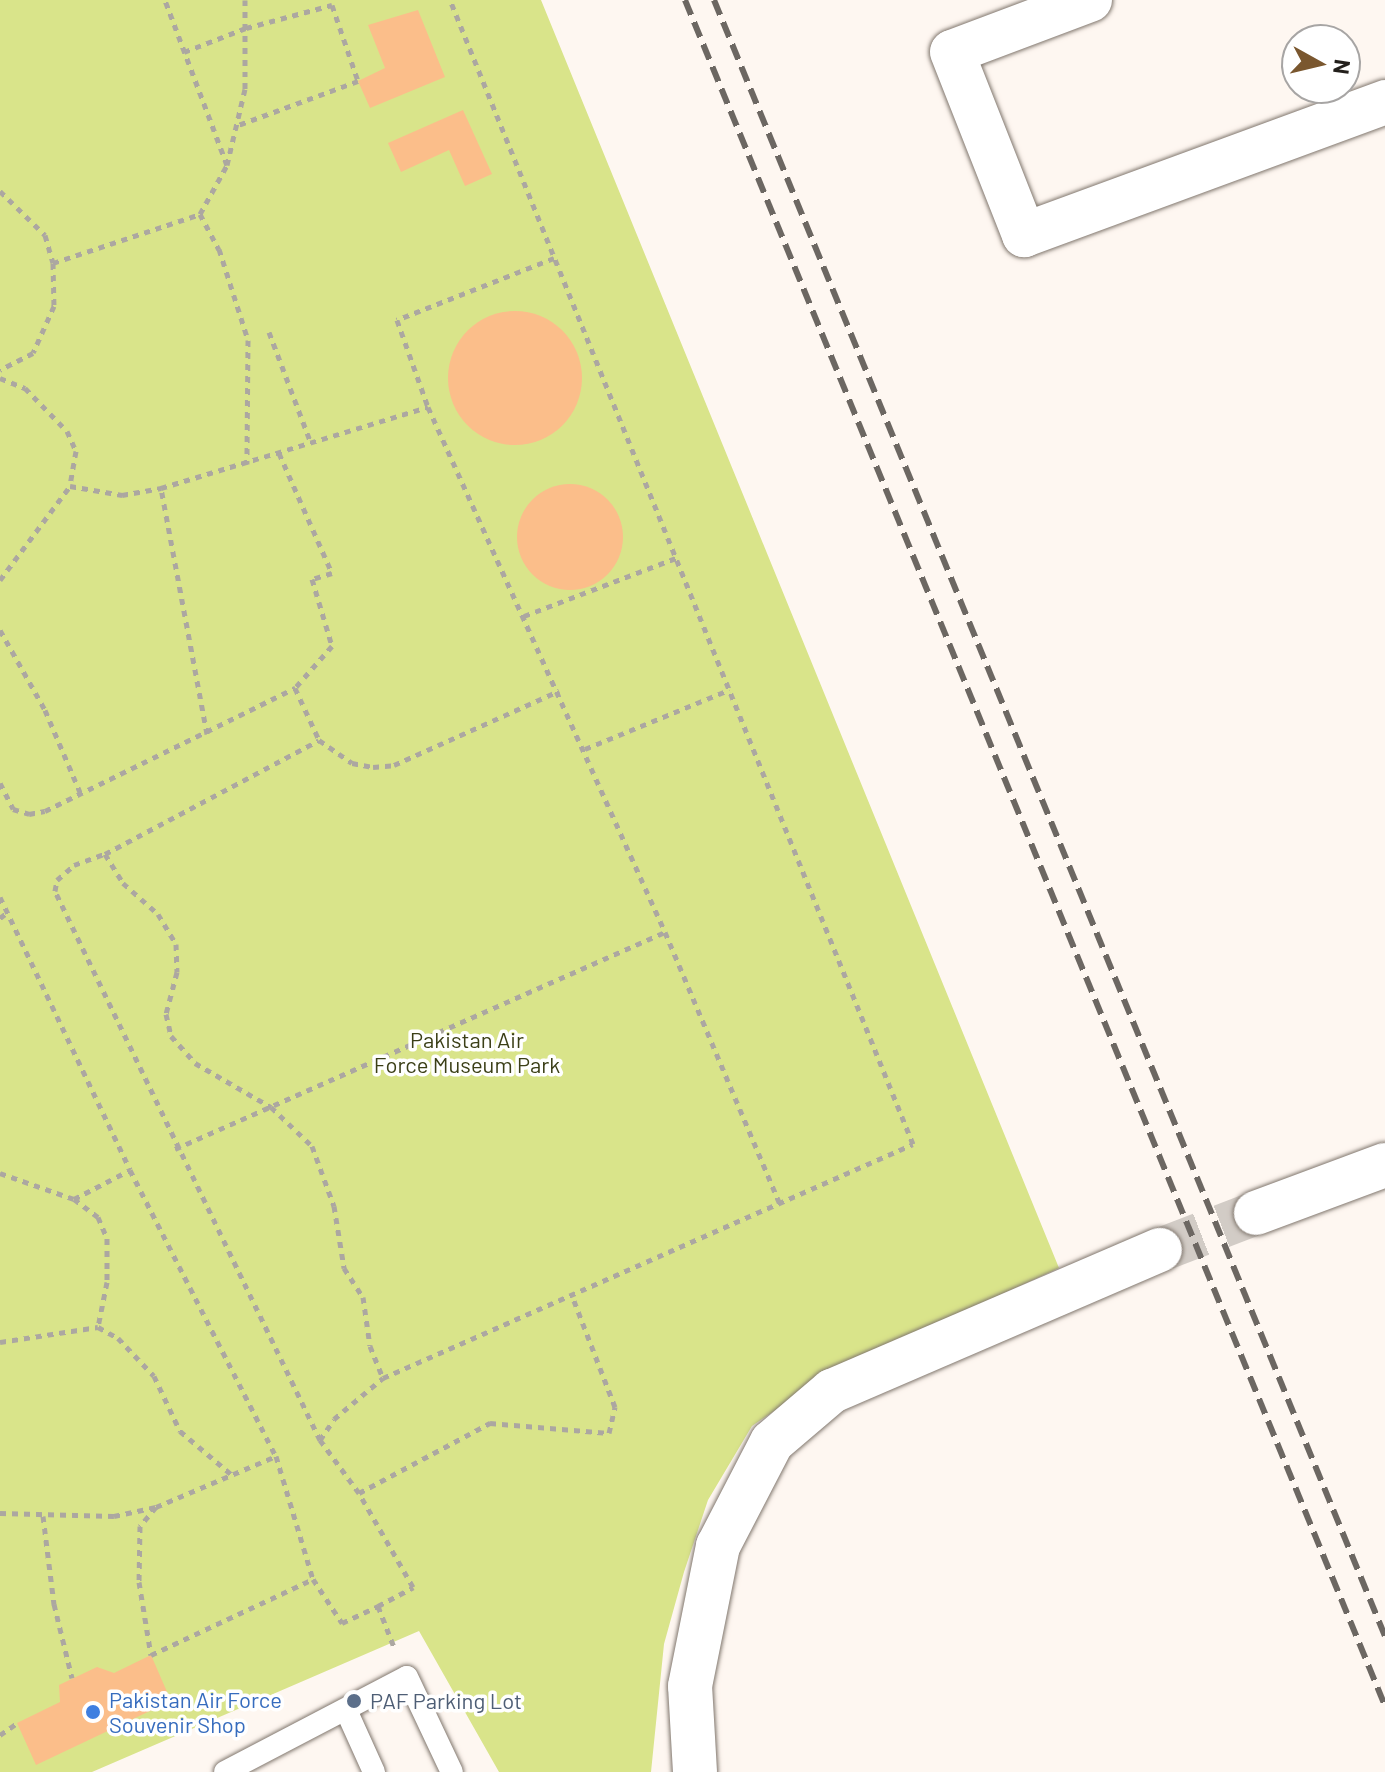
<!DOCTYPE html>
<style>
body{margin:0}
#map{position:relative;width:1385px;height:1772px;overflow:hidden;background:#fef7f1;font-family:Barlow,sans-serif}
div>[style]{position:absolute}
.green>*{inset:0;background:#d9e48a}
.building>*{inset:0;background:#fbbe8a}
.round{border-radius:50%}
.street-tunnel>*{height:44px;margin-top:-22px;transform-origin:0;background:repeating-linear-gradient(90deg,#d2ccc6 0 44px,transparent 0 66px)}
.path>*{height:5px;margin-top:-2.5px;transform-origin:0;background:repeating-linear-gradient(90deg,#aca7a1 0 6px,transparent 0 12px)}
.roads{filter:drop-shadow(0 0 2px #81776e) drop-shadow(0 0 2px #81776e)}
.lane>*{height:22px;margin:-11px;padding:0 11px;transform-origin:11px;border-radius:11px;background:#fff}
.street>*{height:44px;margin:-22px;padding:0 22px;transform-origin:22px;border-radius:22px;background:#fff}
.rail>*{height:6px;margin-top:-3px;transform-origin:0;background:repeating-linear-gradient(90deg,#6c6762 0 16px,transparent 0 24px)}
.dots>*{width:22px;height:22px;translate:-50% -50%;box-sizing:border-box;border:4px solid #fff;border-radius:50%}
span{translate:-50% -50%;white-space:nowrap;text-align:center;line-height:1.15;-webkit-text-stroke:7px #fff;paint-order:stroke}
.park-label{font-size:22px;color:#3b3f17}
.shop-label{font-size:22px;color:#366cbe}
.left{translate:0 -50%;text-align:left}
.service-label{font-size:22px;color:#4e5e75}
.north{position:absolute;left:1281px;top:24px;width:80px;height:80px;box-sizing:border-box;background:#fff;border:2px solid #a7a5a4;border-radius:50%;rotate:98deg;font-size:22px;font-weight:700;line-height:32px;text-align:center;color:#231f1b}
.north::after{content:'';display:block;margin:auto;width:28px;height:36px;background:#7a572f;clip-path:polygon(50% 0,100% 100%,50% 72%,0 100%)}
</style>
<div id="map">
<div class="green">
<i style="clip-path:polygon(0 0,541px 0,1059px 1268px,828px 1374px,752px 1426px,708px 1500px,684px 1572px,664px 1644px,651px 1772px,499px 1772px,419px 1631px,92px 1772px,0 1772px)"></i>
</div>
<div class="building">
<i style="clip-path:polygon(418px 10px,445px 77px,370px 108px,358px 81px,385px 68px,368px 25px)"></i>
<i style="clip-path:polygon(463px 110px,492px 174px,465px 186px,449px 150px,401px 172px,388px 143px)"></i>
<i class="round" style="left:448px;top:311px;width:134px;height:134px"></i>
<i class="round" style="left:517px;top:484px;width:106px;height:106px"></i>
<i style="clip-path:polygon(151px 1655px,171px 1701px,36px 1765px,17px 1723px,60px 1702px,59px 1685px,97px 1667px,114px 1673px)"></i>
</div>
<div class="street-tunnel">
<i style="left:1160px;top:1250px;width:103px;rotate:-21.1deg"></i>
</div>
<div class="path">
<i style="left:184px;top:52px;width:66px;rotate:-21.2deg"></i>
<i style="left:246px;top:28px;width:89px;rotate:-15deg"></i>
<i style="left:332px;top:5px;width:80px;rotate:71.1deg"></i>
<i style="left:358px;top:81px;width:130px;rotate:159.8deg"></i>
<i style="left:227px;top:165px;width:78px;rotate:-76.7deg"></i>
<i style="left:245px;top:89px;width:89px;rotate:-90deg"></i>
<i style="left:0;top:191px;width:63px;rotate:44.4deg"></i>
<i style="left:45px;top:235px;width:29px;rotate:74deg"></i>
<i style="left:53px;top:263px;width:43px;rotate:88.7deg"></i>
<i style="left:54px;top:306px;width:51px;rotate:114.1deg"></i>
<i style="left:33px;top:353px;width:37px;rotate:153deg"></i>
<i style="left:200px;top:214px;width:40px;rotate:62deg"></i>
<i style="left:219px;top:249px;width:96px;rotate:72.3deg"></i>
<i style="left:248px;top:340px;width:124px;rotate:90.5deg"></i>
<i style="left:554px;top:258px;width:169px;rotate:158.5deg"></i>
<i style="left:397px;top:320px;width:92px;rotate:70.4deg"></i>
<i style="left:428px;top:407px;width:576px;rotate:65.7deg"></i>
<i style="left:665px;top:932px;width:298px;rotate:67.1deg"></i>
<i style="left:53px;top:263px;width:155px;rotate:-18.4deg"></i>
<i style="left:200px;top:214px;width:56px;rotate:-61.1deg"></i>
<i style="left:227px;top:165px;width:176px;rotate:-110.6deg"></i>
<i style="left:269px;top:332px;width:119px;rotate:69.3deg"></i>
<i style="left:0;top:378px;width:27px;rotate:22deg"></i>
<i style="left:25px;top:388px;width:60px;rotate:45.7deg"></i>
<i style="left:67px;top:431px;width:22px;rotate:66deg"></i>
<i style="left:76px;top:451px;width:36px;rotate:100deg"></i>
<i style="left:279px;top:453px;width:131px;rotate:66.2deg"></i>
<i style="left:332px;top:573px;width:21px;rotate:163deg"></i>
<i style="left:312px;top:579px;width:70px;rotate:73.4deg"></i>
<i style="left:332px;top:646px;width:56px;rotate:131.4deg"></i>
<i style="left:0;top:580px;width:117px;rotate:-53.3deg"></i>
<i style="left:70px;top:486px;width:53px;rotate:9.8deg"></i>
<i style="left:122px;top:495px;width:40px;rotate:-10deg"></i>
<i style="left:524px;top:616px;width:163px;rotate:-20.9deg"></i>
<i style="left:0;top:630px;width:92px;rotate:60.6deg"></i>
<i style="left:45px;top:710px;width:89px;rotate:66.9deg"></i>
<i style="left:207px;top:734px;width:250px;rotate:-100.6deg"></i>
<i style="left:161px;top:488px;width:279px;rotate:-16.9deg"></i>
<i style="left:585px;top:749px;width:156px;rotate:-22.3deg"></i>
<i style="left:0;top:783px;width:29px;rotate:63deg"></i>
<i style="left:13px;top:809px;width:17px;rotate:17deg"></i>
<i style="left:29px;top:814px;width:16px;rotate:-11deg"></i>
<i style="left:45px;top:811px;width:279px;rotate:-26.2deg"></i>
<i style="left:295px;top:688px;width:57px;rotate:65.2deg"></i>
<i style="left:319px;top:740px;width:40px;rotate:34.9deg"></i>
<i style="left:352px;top:763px;width:21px;rotate:11deg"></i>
<i style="left:373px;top:767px;width:21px;rotate:-5deg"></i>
<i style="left:394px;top:765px;width:181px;rotate:-24.2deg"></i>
<i style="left:105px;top:854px;width:34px;rotate:58deg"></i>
<i style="left:123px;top:883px;width:47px;rotate:41.5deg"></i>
<i style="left:158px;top:914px;width:35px;rotate:59deg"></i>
<i style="left:176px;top:944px;width:28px;rotate:88deg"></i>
<i style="left:177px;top:972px;width:43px;rotate:104.7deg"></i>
<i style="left:166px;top:1014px;width:23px;rotate:77deg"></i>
<i style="left:171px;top:1036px;width:36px;rotate:48deg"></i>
<i style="left:195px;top:1063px;width:88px;rotate:30.1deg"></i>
<i style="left:271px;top:1107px;width:57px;rotate:43.6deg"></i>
<i style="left:312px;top:1146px;width:64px;rotate:69.9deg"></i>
<i style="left:334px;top:1206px;width:63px;rotate:80.8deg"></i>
<i style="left:344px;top:1268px;width:35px;rotate:57deg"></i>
<i style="left:363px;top:1297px;width:49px;rotate:81.9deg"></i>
<i style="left:370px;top:1346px;width:35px;rotate:68deg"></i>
<i style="left:0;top:897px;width:302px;rotate:64.5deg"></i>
<i style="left:130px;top:1170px;width:321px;rotate:63deg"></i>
<i style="left:276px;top:1456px;width:128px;rotate:73.3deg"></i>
<i style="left:313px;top:1579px;width:53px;rotate:56.6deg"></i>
<i style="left:342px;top:1623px;width:40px;rotate:-25deg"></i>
<i style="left:378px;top:1606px;width:40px;rotate:-28deg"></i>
<i style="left:413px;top:1587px;width:108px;rotate:-119.9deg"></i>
<i style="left:359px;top:1493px;width:66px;rotate:-126.3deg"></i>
<i style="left:320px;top:1440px;width:610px;rotate:-115.77deg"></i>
<i style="left:55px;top:891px;width:11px;rotate:-80deg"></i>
<i style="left:57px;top:880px;width:23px;rotate:-41deg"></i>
<i style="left:74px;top:865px;width:33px;rotate:-20deg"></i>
<i style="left:105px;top:854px;width:242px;rotate:-28deg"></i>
<i style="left:0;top:918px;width:10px;rotate:-37deg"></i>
<i style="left:175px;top:1149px;width:536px;rotate:-23.89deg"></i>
<i style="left:0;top:1173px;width:78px;rotate:19.4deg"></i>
<i style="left:74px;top:1199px;width:30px;rotate:37deg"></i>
<i style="left:98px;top:1217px;width:23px;rotate:67deg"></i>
<i style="left:107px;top:1238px;width:44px;rotate:90deg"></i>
<i style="left:107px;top:1282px;width:46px;rotate:101.3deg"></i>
<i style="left:98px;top:1327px;width:23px;rotate:29deg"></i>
<i style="left:118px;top:1338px;width:52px;rotate:46.5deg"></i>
<i style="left:154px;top:1376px;width:61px;rotate:64.7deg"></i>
<i style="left:180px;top:1431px;width:68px;rotate:40.2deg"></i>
<i style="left:74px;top:1199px;width:63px;rotate:-27.4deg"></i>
<i style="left:0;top:1342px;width:99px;rotate:-8.7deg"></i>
<i style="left:320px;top:1440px;width:25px;rotate:-56deg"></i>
<i style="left:334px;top:1419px;width:64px;rotate:-39.9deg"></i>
<i style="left:383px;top:1378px;width:579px;rotate:-23.82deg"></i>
<i style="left:913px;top:1144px;width:1234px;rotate:-112.03deg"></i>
<i style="left:359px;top:1493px;width:149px;rotate:-28.1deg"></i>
<i style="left:490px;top:1423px;width:119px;rotate:4.8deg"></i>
<i style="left:609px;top:1433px;width:27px;rotate:-77deg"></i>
<i style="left:615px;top:1407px;width:122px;rotate:-111.1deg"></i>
<i style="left:156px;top:1507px;width:25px;rotate:130deg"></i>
<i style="left:140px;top:1526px;width:56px;rotate:91deg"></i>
<i style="left:139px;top:1582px;width:74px;rotate:80.7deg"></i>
<i style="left:151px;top:1655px;width:179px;rotate:-25.1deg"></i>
<i style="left:0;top:1513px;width:114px;rotate:1.5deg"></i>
<i style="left:114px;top:1516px;width:43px;rotate:-12.1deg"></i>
<i style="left:156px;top:1507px;width:130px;rotate:-23deg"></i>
<i style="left:43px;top:1516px;width:89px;rotate:82.9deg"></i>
<i style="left:54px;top:1604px;width:76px;rotate:76.3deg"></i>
<i style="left:378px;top:1606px;width:44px;rotate:68.7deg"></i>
<i style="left:0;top:1735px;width:21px;rotate:-35deg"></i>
</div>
<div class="roads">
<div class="lane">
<i style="left:346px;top:1710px;width:68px;rotate:65.7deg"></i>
<i style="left:225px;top:1772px;width:205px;rotate:-27.6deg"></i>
<i style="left:407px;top:1677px;width:105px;rotate:64.7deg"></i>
</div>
<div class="street">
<i style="left:1090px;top:0;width:147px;rotate:159.4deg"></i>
<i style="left:952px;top:52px;width:197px;rotate:68.5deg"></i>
<i style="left:1024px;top:235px;width:385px;rotate:-20.2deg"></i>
<i style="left:1256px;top:1213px;width:138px;rotate:-20.4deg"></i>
<i style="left:695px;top:1772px;width:86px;rotate:-93.3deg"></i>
<i style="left:690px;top:1686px;width:143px;rotate:-78.7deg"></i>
<i style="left:718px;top:1546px;width:117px;rotate:-62.6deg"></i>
<i style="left:772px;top:1442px;width:79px;rotate:-40.4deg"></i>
<i style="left:832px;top:1391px;width:357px;rotate:-23.3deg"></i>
</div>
</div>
<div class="rail">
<i style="left:685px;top:0;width:1844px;rotate:67.69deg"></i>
<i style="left:714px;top:0;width:1768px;rotate:67.7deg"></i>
</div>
<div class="dots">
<i style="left:354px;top:1701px;background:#5c6f8a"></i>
<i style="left:93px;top:1712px;background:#3f7fe0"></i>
</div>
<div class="park-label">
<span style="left:467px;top:1052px">Pakistan Air<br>Force Museum Park</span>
</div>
<div class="shop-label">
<span class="left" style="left:109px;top:1712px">Pakistan Air Force<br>Souvenir Shop</span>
</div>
<div class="service-label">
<span class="left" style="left:370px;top:1701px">PAF Parking Lot</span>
</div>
<div class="north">N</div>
</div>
